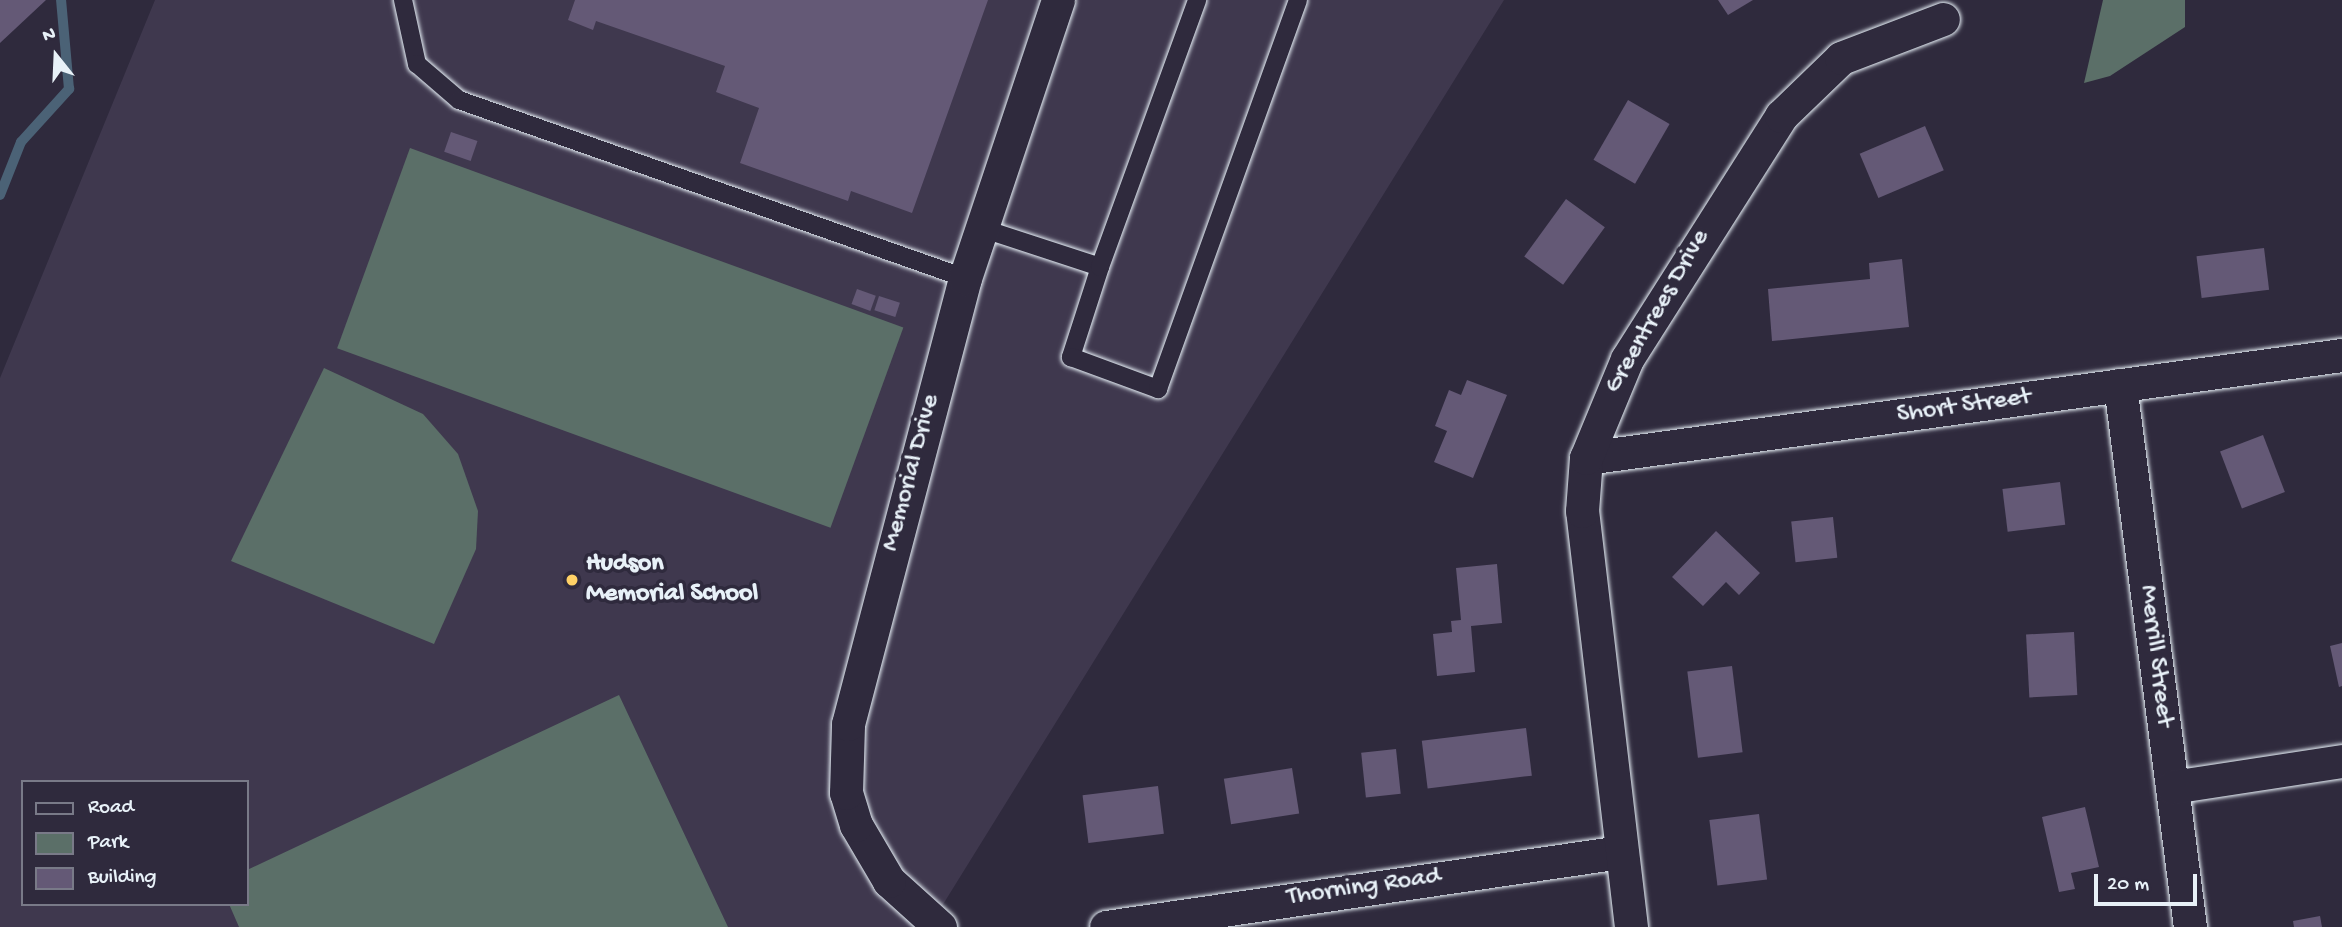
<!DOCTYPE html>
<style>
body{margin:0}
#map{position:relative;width:2342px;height:927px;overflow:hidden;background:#2f2a3d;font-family:"Gochi Hand",sans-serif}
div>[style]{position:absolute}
.built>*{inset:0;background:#3f384e}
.green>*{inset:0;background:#5b6f68;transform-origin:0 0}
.stream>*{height:10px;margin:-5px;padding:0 5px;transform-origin:5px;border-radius:5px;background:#4b6276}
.building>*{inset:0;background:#645976;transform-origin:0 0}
.roads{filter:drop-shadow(0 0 2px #e8f1f8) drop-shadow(0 0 2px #e8f1f8)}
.lane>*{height:18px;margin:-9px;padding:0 9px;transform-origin:9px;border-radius:9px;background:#2f2a3d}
.street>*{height:33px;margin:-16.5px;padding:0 16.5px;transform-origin:16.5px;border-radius:16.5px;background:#2f2a3d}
.dots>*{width:19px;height:19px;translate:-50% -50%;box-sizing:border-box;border:4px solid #2f2a3d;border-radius:50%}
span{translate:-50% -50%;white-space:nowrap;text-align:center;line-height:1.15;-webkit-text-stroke:7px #2f2a3d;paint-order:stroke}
.street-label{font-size:26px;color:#e8f1f8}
.poi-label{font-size:26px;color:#e8f1f8;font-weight:700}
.left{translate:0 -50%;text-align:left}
.legend{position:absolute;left:21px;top:780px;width:228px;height:126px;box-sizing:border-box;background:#2f2a3d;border:2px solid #797a88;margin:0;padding:9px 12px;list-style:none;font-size:21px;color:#e8f1f8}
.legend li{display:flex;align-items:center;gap:14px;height:35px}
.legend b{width:35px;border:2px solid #797a88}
.north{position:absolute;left:21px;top:21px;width:70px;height:70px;-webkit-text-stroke:5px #2f2a3d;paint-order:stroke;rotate:342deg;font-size:19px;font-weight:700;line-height:28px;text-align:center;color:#e8f1f8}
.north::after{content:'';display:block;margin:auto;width:24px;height:32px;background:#e8f1f8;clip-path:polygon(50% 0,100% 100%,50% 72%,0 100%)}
.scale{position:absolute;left:2094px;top:874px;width:103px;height:32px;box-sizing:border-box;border:4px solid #e8f1f8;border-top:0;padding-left:9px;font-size:21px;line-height:24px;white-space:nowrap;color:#e8f1f8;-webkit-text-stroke:5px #2f2a3d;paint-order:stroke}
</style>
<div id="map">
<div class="built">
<i style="clip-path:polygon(evenodd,155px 0,1504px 0,929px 927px,0 927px,0 378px,155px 0,23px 782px,247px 782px,247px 904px,23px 904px,23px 782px)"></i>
</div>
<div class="green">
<i style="clip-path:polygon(2103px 0,2185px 0,2185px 27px,2110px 76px,2084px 83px)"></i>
<i style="left:410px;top:148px;width:525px;height:213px;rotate:20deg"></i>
<i style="clip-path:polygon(324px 368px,423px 414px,458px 454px,478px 511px,476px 549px,434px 644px,231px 561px)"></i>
<i style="clip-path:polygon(619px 695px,728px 927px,239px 927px,229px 904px,247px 904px,247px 870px)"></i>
</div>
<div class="stream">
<i style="left:0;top:195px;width:57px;rotate:-68.4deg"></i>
<i style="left:21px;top:142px;width:72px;rotate:-47.8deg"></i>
<i style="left:69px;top:89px;width:89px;rotate:-95.1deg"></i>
</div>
<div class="building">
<i style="clip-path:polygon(0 0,46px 0,0 43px)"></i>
<i style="clip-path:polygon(575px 0,988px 0,912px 213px,851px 191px,848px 201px,740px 163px,759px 108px,716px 92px,725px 66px,596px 21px,593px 30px,568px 20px)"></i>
<i style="clip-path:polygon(1718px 0,1753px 0,1728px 15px)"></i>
<i style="left:1628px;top:100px;width:48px;height:69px;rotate:30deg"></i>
<i style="left:1925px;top:126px;width:48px;height:71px;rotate:67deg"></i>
<i style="left:451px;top:132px;width:28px;height:21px;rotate:19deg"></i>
<i style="left:1566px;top:199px;width:48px;height:71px;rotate:36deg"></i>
<i style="left:2264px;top:248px;width:42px;height:68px;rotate:83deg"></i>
<i style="clip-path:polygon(1902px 259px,1909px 327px,1772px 341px,1768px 289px,1870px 279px,1869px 263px)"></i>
<i style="left:857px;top:289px;width:20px;height:16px;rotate:20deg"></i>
<i style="left:879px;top:296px;width:22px;height:15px;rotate:18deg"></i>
<i style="clip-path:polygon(1467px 380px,1507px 395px,1473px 478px,1434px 462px,1447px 431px,1435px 426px,1449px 390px,1461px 395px)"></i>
<i style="left:2263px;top:435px;width:61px;height:46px;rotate:69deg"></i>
<i style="left:2060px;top:482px;width:43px;height:58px;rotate:83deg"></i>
<i style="left:1833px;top:517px;width:41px;height:42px;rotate:84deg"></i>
<i style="clip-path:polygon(1716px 531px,1760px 573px,1739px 595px,1726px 582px,1703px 606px,1672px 577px)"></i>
<i style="clip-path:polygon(1497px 564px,1502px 623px,1471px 626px,1475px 672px,1437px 676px,1433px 634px,1452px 632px,1451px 621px,1461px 620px,1456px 568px)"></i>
<i style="left:2074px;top:632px;width:63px;height:48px;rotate:87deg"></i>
<i style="clip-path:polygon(2342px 643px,2342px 686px,2339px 687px,2330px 646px)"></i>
<i style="left:1732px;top:666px;width:87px;height:45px;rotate:83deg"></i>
<i style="left:1526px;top:728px;width:48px;height:105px;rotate:83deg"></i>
<i style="left:1396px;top:749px;width:45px;height:35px;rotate:84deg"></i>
<i style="left:1292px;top:768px;width:46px;height:69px;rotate:81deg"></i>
<i style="left:1158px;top:786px;width:48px;height:76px;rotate:83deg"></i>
<i style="clip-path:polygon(2085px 807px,2099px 867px,2071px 873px,2075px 889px,2059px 892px,2042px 817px)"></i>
<i style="left:1759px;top:814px;width:66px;height:50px;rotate:83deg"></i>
<i style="clip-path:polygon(2320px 916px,2322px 927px,2294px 927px,2293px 921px)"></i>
</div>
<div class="roads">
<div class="lane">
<i style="left:403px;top:0;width:66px;rotate:77.7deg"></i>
<i style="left:417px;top:64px;width:55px;rotate:40.6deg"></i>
<i style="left:459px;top:100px;width:536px;rotate:19.38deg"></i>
<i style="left:981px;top:228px;width:125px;rotate:18.1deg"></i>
<i style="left:1100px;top:267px;width:95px;rotate:107.9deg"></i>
<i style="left:1071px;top:357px;width:93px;rotate:20.2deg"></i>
<i style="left:1158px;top:389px;width:413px;rotate:-70.2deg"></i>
<i style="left:1100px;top:267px;width:284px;rotate:-70deg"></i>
</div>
<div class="street">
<i style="left:2120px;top:385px;width:547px;rotate:82.64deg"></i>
<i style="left:1586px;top:458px;width:763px;rotate:-7.76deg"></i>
<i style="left:2172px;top:787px;width:172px;rotate:-8.7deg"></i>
<i style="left:940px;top:927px;width:69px;rotate:-138deg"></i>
<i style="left:889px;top:881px;width:65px;rotate:-120.5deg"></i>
<i style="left:856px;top:825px;width:34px;rotate:-107deg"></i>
<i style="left:846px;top:793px;width:69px;rotate:-88.3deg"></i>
<i style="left:848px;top:724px;width:461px;rotate:-75.3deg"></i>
<i style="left:965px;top:278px;width:293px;rotate:-71.5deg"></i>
<i style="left:1106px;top:927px;width:520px;rotate:-8.29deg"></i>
<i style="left:1631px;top:927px;width:419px;rotate:-96.7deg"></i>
<i style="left:1582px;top:511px;width:53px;rotate:-85.7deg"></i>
<i style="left:1586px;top:458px;width:107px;rotate:-67.5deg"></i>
<i style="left:1627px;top:359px;width:288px;rotate:-57.6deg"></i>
<i style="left:1781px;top:116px;width:83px;rotate:-44deg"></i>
<i style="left:1841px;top:58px;width:109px;rotate:-20.9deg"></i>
</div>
</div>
<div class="dots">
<i style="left:572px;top:580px;background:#ffd166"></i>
</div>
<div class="street-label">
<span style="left:1658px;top:312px;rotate:-60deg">Greentrees Drive</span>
<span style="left:1964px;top:407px;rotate:-8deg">Short Street</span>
<span style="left:912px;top:473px;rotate:-75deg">Memorial Drive</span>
<span style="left:2155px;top:656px;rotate:83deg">Merrill Street</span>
<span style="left:1364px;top:888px;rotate:-8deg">Thorning Road</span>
</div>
<div class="poi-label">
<span class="left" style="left:586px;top:580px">Hudson<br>Memorial School</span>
</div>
<ul class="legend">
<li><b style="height:9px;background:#2f2a3d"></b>Road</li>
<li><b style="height:19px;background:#5b6f68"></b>Park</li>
<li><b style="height:19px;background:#645976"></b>Building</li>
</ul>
<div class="north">N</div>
<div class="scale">20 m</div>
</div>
